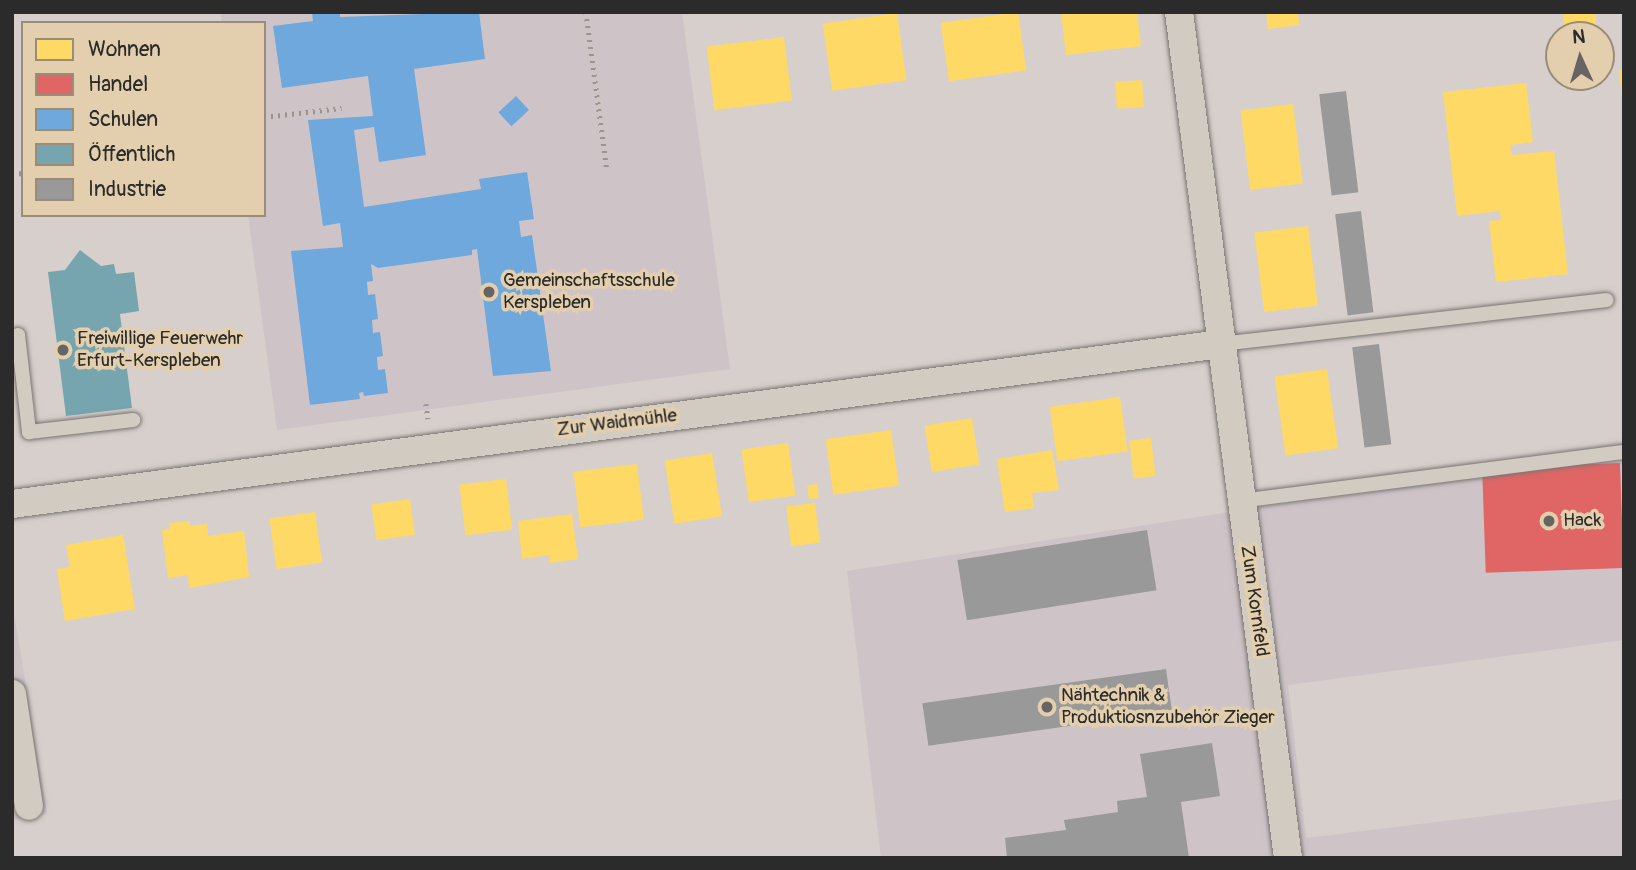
<!DOCTYPE html>
<meta charset="utf-8">
<style>
body{margin:0}
#map{position:relative;width:1636px;height:870px;overflow:hidden;background:#d7cfcb;font-family:Pangolin,sans-serif}
div>[style]{position:absolute}
.built>*{inset:0;background:#cec4c7}
.homes>*{inset:0;background:#ffd966;transform-origin:0 0}
.shops>*{inset:0;background:#e06666;transform-origin:0 0}
.schools>*{inset:0;background:#6fa8dc;transform-origin:0 0}
.public>*{inset:0;background:#76a5af}
.industry>*{inset:0;background:#999;transform-origin:0 0}
.path>*{height:4.5px;margin-top:-2.25px;transform-origin:0;background:repeating-linear-gradient(90deg,#9a948e 0 2px,transparent 0 7px)}
.roads{filter:drop-shadow(0 0 2px #787573) drop-shadow(0 0 2px #787573)}
.service>*{height:14px;margin:-7px;padding:0 7px;transform-origin:7px;border-radius:7px;background:#d2cbc1}
.minor>*{height:28px;margin:-14px;padding:0 14px;transform-origin:14px;border-radius:14px;background:#d2cbc1}
.dots>*{width:19px;height:19px;translate:-50% -50%;box-sizing:border-box;border:4px solid #e3cfad;border-radius:50%}
span{translate:-50% -50%;white-space:nowrap;text-align:center;line-height:1.15;-webkit-text-stroke:7px #e3cfad;paint-order:stroke}
.poi-label{font-size:19px;color:#2b2b2b}
.left{translate:0 -50%;text-align:left}
.street-label{font-size:19px;color:#2b2b2b}
.frame{position:absolute;inset:0;border:14px solid #2b2b2b;pointer-events:none}
.legend{position:absolute;left:21px;top:21px;width:245px;height:196px;box-sizing:border-box;background:#e3cfad;border:2px solid #998d79;margin:0;padding:9px 12px;list-style:none;font-size:21px;color:#2b2b2b}
.legend li{display:flex;align-items:center;gap:14px;height:35px}
.legend b{width:35px;border:2px solid #998d79}
.north{position:absolute;left:1545px;top:21px;width:70px;height:70px;box-sizing:border-box;background:#e3cfad;border:2px solid #998d79;border-radius:50%;rotate:356deg;font-size:19px;font-weight:700;line-height:28px;text-align:center;color:#2b2b2b}
.north::after{content:'';display:block;margin:auto;width:24px;height:32px;background:#676463;clip-path:polygon(50% 0,100% 100%,50% 72%,0 100%)}
</style>
<div id="map">
<div class="built">
<i style="clip-path:polygon(220px 12px,682px 12px,730px 369px,277px 430px,248px 215px,264px 215px,264px 23px,222px 23px)"></i>
<i style="clip-path:polygon(1624px 459px,1624px 640px,1288px 685px,1306px 838px,1624px 799px,1624px 858px,881px 858px,847px 571px,1269px 506px)"></i>
<i style="clip-path:polygon(12px 601px,47px 814px,12px 820px)"></i>
</div>
<div class="homes">
<i style="left:1018px;top:12px;width:59px;height:78px;rotate:82deg"></i>
<i style="clip-path:polygon(1061px 12px,1137px 12px,1141px 46px,1066px 55px)"></i>
<i style="clip-path:polygon(1266px 12px,1298px 12px,1299px 25px,1268px 29px)"></i>
<i style="left:1564px;top:12px;width:32px;height:23px"></i>
<i style="left:897px;top:13px;width:68px;height:75px;rotate:82deg"></i>
<i style="left:784px;top:37px;width:64px;height:78px;rotate:83deg"></i>
<i style="clip-path:polygon(1624px 69px,1624px 99px,1622px 99px,1619px 70px)"></i>
<i style="left:1142px;top:80px;width:27px;height:27px;rotate:86deg"></i>
<i style="clip-path:polygon(1526px 83px,1533px 142px,1510px 145px,1512px 155px,1554px 151px,1568px 274px,1496px 282px,1489px 221px,1501px 220px,1500px 211px,1457px 216px,1443px 92px)"></i>
<i style="left:1293px;top:104px;width:80px;height:53px;rotate:83deg"></i>
<i style="left:1308px;top:226px;width:80px;height:54px;rotate:83deg"></i>
<i style="left:1327px;top:369px;width:80px;height:53px;rotate:82deg"></i>
<i style="left:1120px;top:397px;width:55px;height:71px;rotate:82deg"></i>
<i style="left:972px;top:418px;width:47px;height:48px;rotate:81deg"></i>
<i style="left:891px;top:430px;width:56px;height:66px;rotate:82deg"></i>
<i style="left:1151px;top:438px;width:38px;height:22px;rotate:83deg"></i>
<i style="left:788px;top:443px;width:53px;height:47px;rotate:82deg"></i>
<i style="clip-path:polygon(1052px 450px,1059px 490px,1032px 493px,1034px 508px,1005px 512px,997px 459px)"></i>
<i style="left:712px;top:453px;width:64px;height:48px;rotate:81deg"></i>
<i style="left:637px;top:464px;width:56px;height:64px;rotate:83deg"></i>
<i style="left:506px;top:479px;width:51px;height:47px;rotate:83deg"></i>
<i style="left:817px;top:484px;width:14px;height:10px;rotate:82deg"></i>
<i style="left:410px;top:499px;width:36px;height:39px;rotate:82deg"></i>
<i style="left:815px;top:503px;width:40px;height:29px;rotate:83deg"></i>
<i style="left:315px;top:512px;width:51px;height:46px;rotate:82deg"></i>
<i style="clip-path:polygon(572px 514px,578px 559px,550px 563px,549px 555px,522px 559px,518px 521px)"></i>
<i style="clip-path:polygon(190px 521px,190px 526px,207px 524px,208px 536px,244px 531px,249px 577px,189px 588px,188px 575px,168px 578px,162px 530px,170px 529px,169px 523px)"></i>
<i style="clip-path:polygon(123px 535px,135px 609px,65px 621px,57px 569px,70px 567px,66px 545px)"></i>
</div>
<div class="shops">
<i style="left:1620px;top:463px;width:105px;height:138px;rotate:88deg"></i>
</div>
<div class="schools">
<i style="clip-path:polygon(312px 12px,340px 12px,340px 17px,479px 12px,485px 59px,414px 69px,426px 155px,379px 162px,374px 127px,354px 130px,364px 207px,481px 189px,479px 179px,527px 172px,534px 219px,519px 221px,521px 237px,532px 235px,551px 371px,493px 376px,477px 249px,472px 250px,472px 255px,378px 268px,371px 264px,373px 281px,367px 282px,368px 295px,375px 294px,378px 319px,372px 320px,373px 333px,380px 332px,383px 356px,377px 357px,378px 370px,385px 369px,388px 393px,364px 396px,363px 392px,359px 393px,360px 399px,310px 405px,291px 251px,343px 247px,340px 223px,323px 226px,308px 120px,373px 116px,368px 76px,282px 88px,273px 26px,313px 21px)"></i>
<i style="left:516px;top:96px;width:19px;height:24px;rotate:47deg"></i>
</div>
<div class="public">
<i style="clip-path:polygon(80px 250px,101px 266px,114px 264px,116px 274px,134px 272px,139px 311px,120px 314px,132px 408px,66px 416px,48px 272px,65px 270px)"></i>
</div>
<div class="industry">
<i style="left:1346px;top:91px;width:102px;height:27px;rotate:83deg"></i>
<i style="left:1361px;top:211px;width:102px;height:26px;rotate:83deg"></i>
<i style="left:1379px;top:344px;width:101px;height:27px;rotate:83deg"></i>
<i style="left:1147px;top:530px;width:61px;height:192px;rotate:81deg"></i>
<i style="left:1166px;top:669px;width:43px;height:246px;rotate:82deg"></i>
<i style="clip-path:polygon(1212px 743px,1220px 796px,1181px 802px,1189px 858px,1007px 858px,1005px 838px,1066px 830px,1064px 820px,1118px 812px,1117px 801px,1147px 797px,1140px 754px)"></i>
</div>
<div class="path">
<i style="left:586px;top:12px;width:158px;rotate:82.4deg"></i>
<i style="left:264px;top:117px;width:78px;rotate:-6.7deg"></i>
<i style="left:12px;top:174px;width:11px;rotate:-5deg"></i>
<i style="left:426px;top:404px;width:15px;rotate:82deg"></i>
</div>
<div class="roads">
<div class="service">
<i style="left:18px;top:335px;width:98px;rotate:83.5deg"></i>
<i style="left:29px;top:432px;width:105px;rotate:-6.6deg"></i>
<i style="left:1221px;top:344px;width:388px;rotate:-6.5deg"></i>
<i style="left:1240px;top:501px;width:387px;rotate:-7.3deg"></i>
</div>
<div class="minor">
<i style="left:1179px;top:12px;width:853px;rotate:82.66deg"></i>
<i style="left:12px;top:504px;width:1220px;rotate:-7.54deg"></i>
<i style="left:12px;top:694px;width:113px;rotate:81.4deg"></i>
</div>
</div>
<div class="dots">
<i style="left:489px;top:292px;background:#676463"></i>
<i style="left:63px;top:350px;background:#676463"></i>
<i style="left:1549px;top:521px;background:#676463"></i>
<i style="left:1047px;top:707px;background:#676463"></i>
</div>
<div class="poi-label">
<span class="left" style="left:503px;top:292px">Gemeinschaftsschule<br>Kerspleben</span>
<span class="left" style="left:77px;top:350px">Freiwillige Feuerwehr<br>Erfurt-Kerspleben</span>
<span class="left" style="left:1563px;top:521px">Hack</span>
<span class="left" style="left:1061px;top:707px">Nähtechnik &amp;<br>Produktiosnzubehör Zieger</span>
</div>
<div class="street-label">
<span style="left:617px;top:423px;rotate:-7deg">Zur Waidmühle</span>
<span style="left:1254px;top:601px;rotate:82deg">Zum Kornfeld</span>
</div>
<div class="frame"></div>
<ul class="legend">
<li><b style="height:19px;background:#ffd966"></b>Wohnen</li>
<li><b style="height:19px;background:#e06666"></b>Handel</li>
<li><b style="height:19px;background:#6fa8dc"></b>Schulen</li>
<li><b style="height:19px;background:#76a5af"></b>Öffentlich</li>
<li><b style="height:19px;background:#999"></b>Industrie</li>
</ul>
<div class="north">N</div>
</div>
